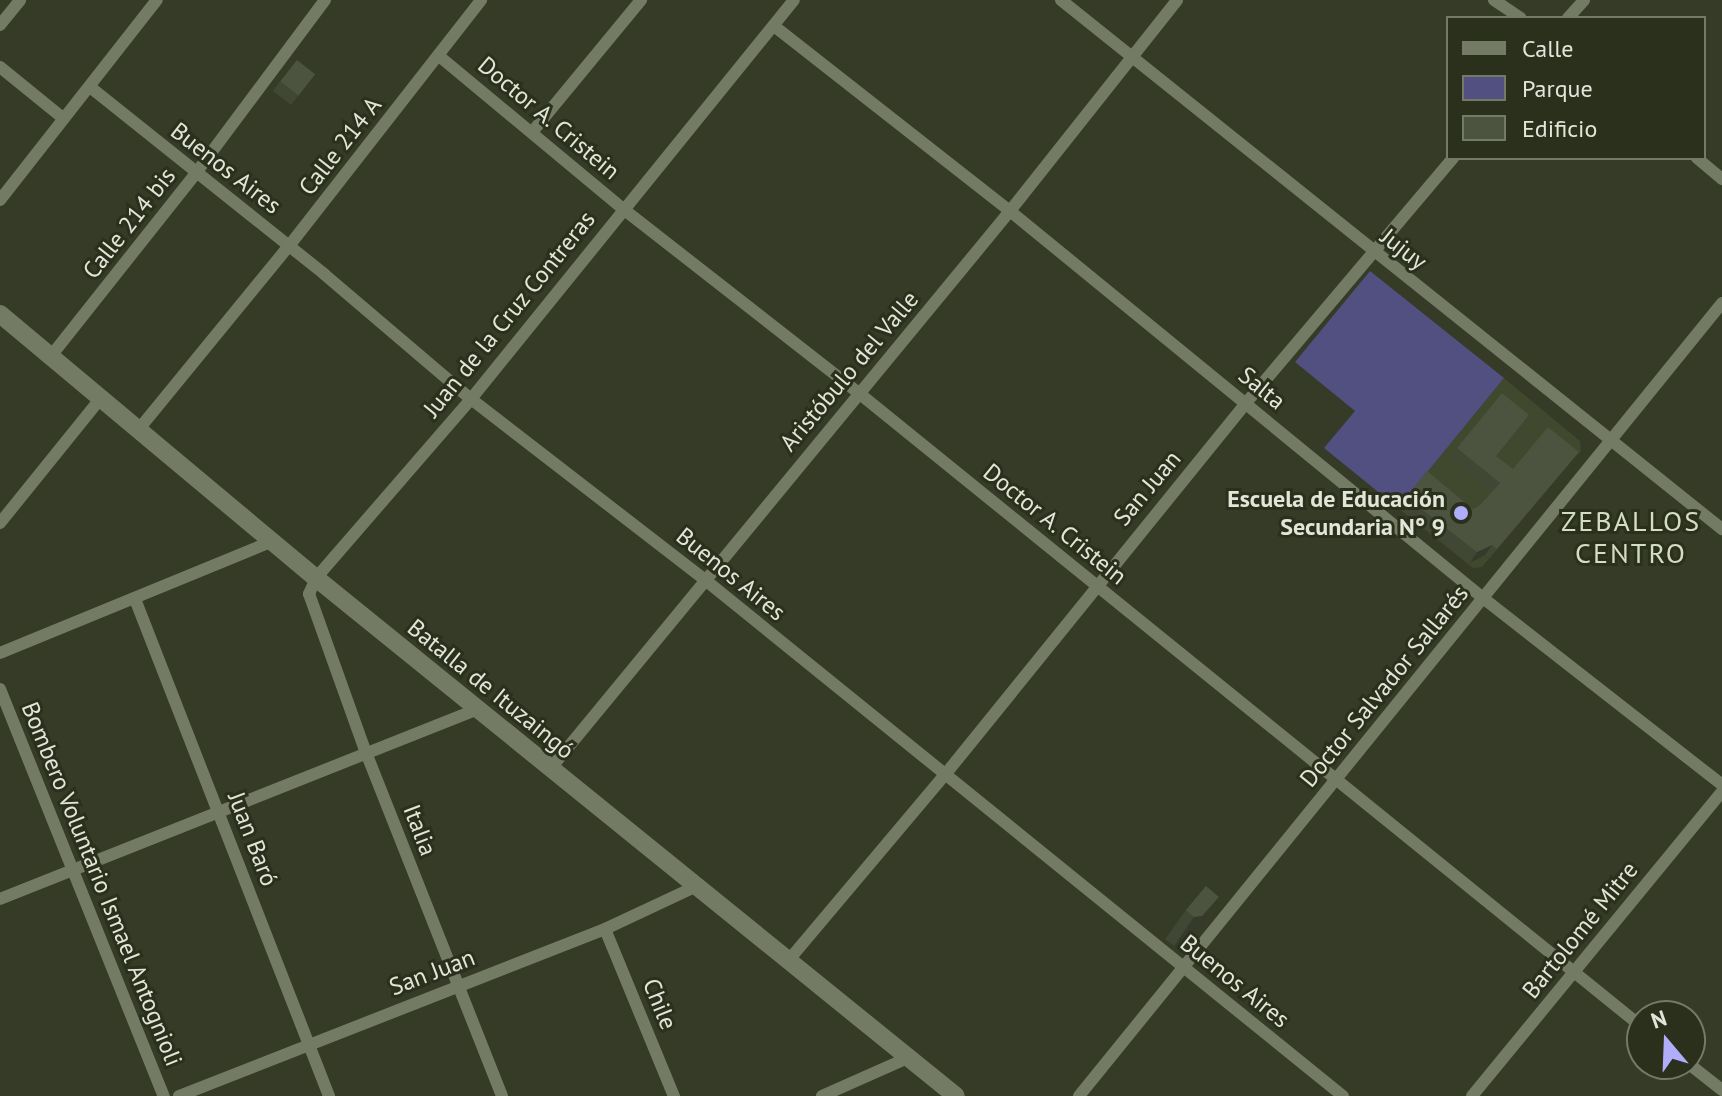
<!DOCTYPE html>
<meta charset="utf-8">
<style>
body{margin:0}
#map{position:relative;width:1722px;height:1096px;overflow:hidden;background:#353b26;font-family:"PT Sans",sans-serif}
div>[style]{position:absolute}
.built>*{inset:0;background:#40482d}
.green>*{inset:0;background:#524f81}
.minor>*{height:12px;margin:-6px;padding:0 6px;transform-origin:6px;border-radius:6px;background:#747b65}
.secondary>*{height:18px;margin:-9px;padding:0 9px;transform-origin:9px;border-radius:9px;background:#747b65}
.wall>*{inset:0;background:#414735}
.shaded-wall>*{inset:0;background:#353a2b}
.building>*{inset:0;background:#4c533e;transform-origin:0 0}
.dots>*{width:22px;height:22px;translate:-50% -50%;box-sizing:border-box;border:4px solid #2b301d;border-radius:50%}
span{translate:-50% -50%;white-space:nowrap;text-align:center;line-height:1.15;-webkit-text-stroke:6px #2b301d;paint-order:stroke}
.street-label{font-size:24px;color:#e2e6d9}
.poi-label{font-size:24px;color:#e2e6d9;font-weight:700}
.right{translate:-100% -50%;text-align:right}
.quarter-label{font-size:28px;color:#d4ddc4;letter-spacing:2px}
.legend{position:absolute;left:1446px;top:16px;width:260px;height:144px;box-sizing:border-box;background:#2b301d;border:2px solid #747968;margin:0;padding:10px 14px;list-style:none;font-size:24px;color:#e2e6d9}
.legend li{display:flex;align-items:center;gap:16px;height:40px}
.legend b{width:40px;border:2px solid #747968}
.north{position:absolute;left:1626px;top:1000px;width:80px;height:80px;box-sizing:border-box;background:#2b301d;border:2px solid #747968;border-radius:50%;rotate:341deg;font-size:22px;font-weight:700;line-height:32px;text-align:center;color:#e2e6d9}
.north::after{content:'';display:block;margin:auto;width:28px;height:36px;background:#b0aefa;clip-path:polygon(50% 0,100% 100%,50% 72%,0 100%)}
</style>
<div id="map">
<div class="built">
<i style="clip-path:polygon(1504px 378px,1580px 441px,1581px 451px,1482px 567px,1473px 568px,1398px 508px)"></i>
</div>
<div class="green">
<i style="clip-path:polygon(1370px 271px,1504px 378px,1398px 508px,1324px 448px,1355px 411px,1295px 362px)"></i>
</div>
<div class="minor">
<i style="left:1061px;top:0;width:847px;rotate:38.67deg"></i>
<i style="left:1494px;top:0;width:32px;rotate:34deg"></i>
<i style="left:1568px;top:18px;width:24px;rotate:-48deg"></i>
<i style="left:0;top:25px;width:32px;rotate:-51deg"></i>
<i style="left:774px;top:26px;width:300px;rotate:38.1deg"></i>
<i style="left:1010px;top:211px;width:611px;rotate:39.29deg"></i>
<i style="left:1483px;top:598px;width:303px;rotate:38deg"></i>
<i style="left:439px;top:56px;width:238px;rotate:39.7deg"></i>
<i style="left:622px;top:208px;width:302px;rotate:38deg"></i>
<i style="left:860px;top:394px;width:1006px;rotate:38.99deg"></i>
<i style="left:0;top:67px;width:82px;rotate:39.1deg"></i>
<i style="left:90px;top:87px;width:300px;rotate:38.6deg"></i>
<i style="left:324px;top:274px;width:193px;rotate:40.4deg"></i>
<i style="left:471px;top:399px;width:294px;rotate:37.7deg"></i>
<i style="left:704px;top:579px;width:822px;rotate:38.98deg"></i>
<i style="left:533px;top:131px;width:170px;rotate:-50.5deg"></i>
<i style="left:1697px;top:158px;width:33px;rotate:40deg"></i>
<i style="left:0;top:200px;width:254px;rotate:-51.9deg"></i>
<i style="left:51px;top:356px;width:233px;rotate:-51.6deg"></i>
<i style="left:196px;top:173px;width:216px;rotate:-53.3deg"></i>
<i style="left:139px;top:429px;width:237px;rotate:-50.7deg"></i>
<i style="left:289px;top:246px;width:312px;rotate:-52deg"></i>
<i style="left:0;top:523px;width:161px;rotate:-51.1deg"></i>
<i style="left:135px;top:599px;width:534px;rotate:68.68deg"></i>
<i style="left:0;top:653px;width:295px;rotate:-22.3deg"></i>
<i style="left:0;top:689px;width:439px;rotate:68.1deg"></i>
<i style="left:551px;top:768px;width:722px;rotate:-50.51deg"></i>
<i style="left:1010px;top:211px;width:269px;rotate:-51.6deg"></i>
<i style="left:0;top:899px;width:514px;rotate:-21.68deg"></i>
<i style="left:605px;top:929px;width:181px;rotate:67.6deg"></i>
<i style="left:788px;top:961px;width:242px;rotate:-49.9deg"></i>
<i style="left:944px;top:776px;width:480px;rotate:-51deg"></i>
<i style="left:1246px;top:403px;width:321px;rotate:-49.8deg"></i>
<i style="left:1689px;top:1064px;width:42px;rotate:38.2deg"></i>
<i style="left:179px;top:1096px;width:458px;rotate:-21.4deg"></i>
<i style="left:605px;top:929px;width:104px;rotate:-25.1deg"></i>
<i style="left:502px;top:1096px;width:369px;rotate:-111.6deg"></i>
<i style="left:366px;top:753px;width:169px;rotate:-109.7deg"></i>
<i style="left:309px;top:594px;width:17px;rotate:-66deg"></i>
<i style="left:316px;top:578px;width:237px;rotate:-49.1deg"></i>
<i style="left:471px;top:399px;width:513px;rotate:-51.01deg"></i>
<i style="left:822px;top:1096px;width:96px;rotate:-23.9deg"></i>
<i style="left:1079px;top:1096px;width:1021px;rotate:-50.96deg"></i>
<i style="left:1472px;top:1096px;width:394px;rotate:-50.6deg"></i>
</div>
<div class="secondary">
<i style="left:0;top:314px;width:412px;rotate:39.9deg"></i>
<i style="left:316px;top:578px;width:823px;rotate:38.99deg"></i>
</div>
<div class="wall">
<i style="clip-path:polygon(315px 74px,291px 105px,273px 91px,280px 81px)"></i>
<i style="clip-path:polygon(1522px 426px,1497px 456px,1513px 469px,1572px 462px,1489px 559px,1485px 555px,1470px 563px,1398px 508px,1406px 497px,1473px 509px,1480px 505px,1492px 492px,1450px 458px,1457px 448px)"></i>
<i style="clip-path:polygon(1206px 886px,1198px 926px,1182px 945px,1174px 946px,1165px 939px,1186px 910px)"></i>
</div>
<div class="shaded-wall">
<i style="clip-path:polygon(1579px 452px,1572px 462px,1489px 559px,1497px 549px)"></i>
<i style="clip-path:polygon(1492px 545px,1485px 555px,1470px 563px,1477px 552px)"></i>
<i style="clip-path:polygon(1219px 897px,1198px 926px,1182px 945px,1174px 946px,1194px 917px)"></i>
</div>
<div class="building">
<i style="left:297px;top:60px;width:23px;height:27px;rotate:38deg"></i>
<i style="clip-path:polygon(1502px 393px,1529px 415px,1496px 456px,1513px 469px,1548px 427px,1579px 452px,1497px 549px,1492px 545px,1477px 552px,1406px 497px,1427px 471px,1473px 509px,1480px 505px,1500px 483px,1457px 448px)"></i>
<i style="clip-path:polygon(1206px 886px,1219px 897px,1202px 916px,1194px 917px,1186px 910px)"></i>
</div>
<div class="dots">
<i style="left:1461px;top:513px;background:#b0aefa"></i>
</div>
<div class="street-label">
<span style="left:549px;top:118px;rotate:40deg">Doctor A. Cristein</span>
<span style="left:340px;top:146px;rotate:-52deg">Calle 214 A</span>
<span style="left:226px;top:168px;rotate:38deg">Buenos Aires</span>
<span style="left:129px;top:223px;rotate:-52deg">Calle 214 bis</span>
<span style="left:1404px;top:249px;rotate:38deg">Jujuy</span>
<span style="left:509px;top:314px;rotate:-51deg">Juan de la Cruz Contreras</span>
<span style="left:849px;top:371px;rotate:-50deg">Aristóbulo del Valle</span>
<span style="left:1262px;top:388px;rotate:39deg">Salta</span>
<span style="left:1147px;top:488px;rotate:-50deg">San Juan</span>
<span style="left:1055px;top:524px;rotate:39deg">Doctor A. Cristein</span>
<span style="left:731px;top:574px;rotate:39deg">Buenos Aires</span>
<span style="left:1384px;top:686px;rotate:-51deg">Doctor Salvador Sallarés</span>
<span style="left:491px;top:689px;rotate:39deg">Batalla de Ituzaingó</span>
<span style="left:420px;top:830px;rotate:69deg">Italia</span>
<span style="left:253px;top:839px;rotate:69deg">Juan Baró</span>
<span style="left:102px;top:884px;rotate:68deg">Bombero Voluntario Ismael Antognioli</span>
<span style="left:1580px;top:930px;rotate:-51deg">Bartolomé Mitre</span>
<span style="left:432px;top:972px;rotate:-21deg">San Juan</span>
<span style="left:1235px;top:981px;rotate:39deg">Buenos Aires</span>
<span style="left:660px;top:1004px;rotate:68deg">Chile</span>
</div>
<div class="poi-label">
<span class="right" style="left:1445px;top:513px">Escuela de Educación<br>Secundaria N° 9</span>
</div>
<div class="quarter-label">
<span style="left:1631px;top:537px">ZEBALLOS<br>CENTRO</span>
</div>
<ul class="legend">
<li><b style="height:10px;background:#747b65"></b>Calle</li>
<li><b style="height:22px;background:#524f81"></b>Parque</li>
<li><b style="height:22px;background:#4c533e"></b>Edificio</li>
</ul>
<div class="north">N</div>
</div>
